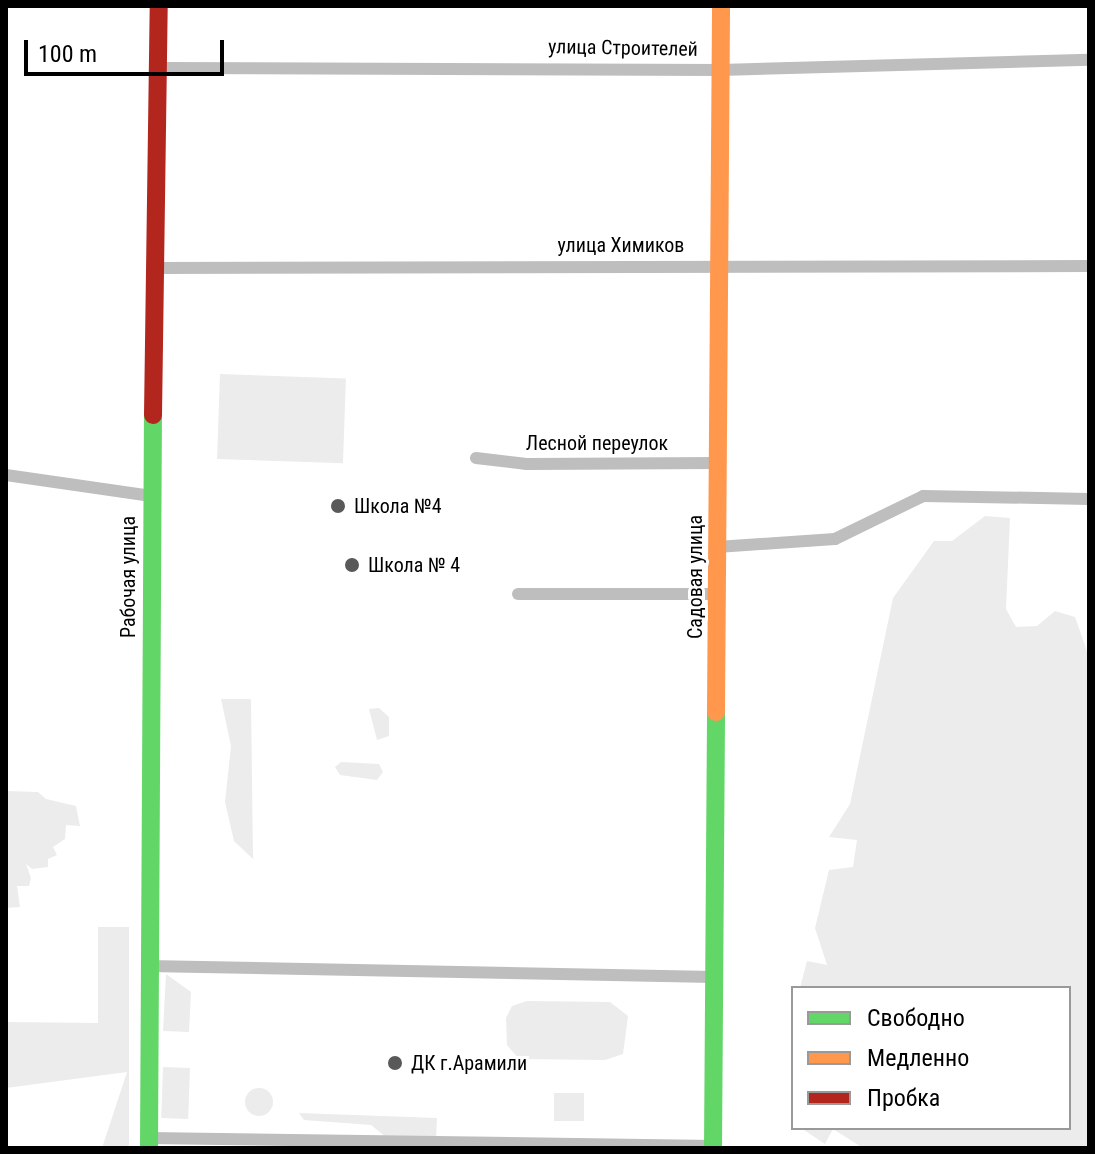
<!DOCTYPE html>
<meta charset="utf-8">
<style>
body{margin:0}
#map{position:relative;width:1095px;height:1154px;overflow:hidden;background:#fff;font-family:"Roboto Condensed",sans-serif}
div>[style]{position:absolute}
.green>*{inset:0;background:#ececec;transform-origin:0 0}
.round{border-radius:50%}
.street>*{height:12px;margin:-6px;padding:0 6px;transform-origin:6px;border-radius:6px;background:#bebebe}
.fast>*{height:18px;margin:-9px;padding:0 9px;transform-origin:9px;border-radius:9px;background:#63d668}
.slow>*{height:18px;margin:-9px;padding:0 9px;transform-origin:9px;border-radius:9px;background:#ff974d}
.jam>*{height:18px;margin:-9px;padding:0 9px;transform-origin:9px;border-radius:9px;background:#b3261e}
.dots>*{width:22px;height:22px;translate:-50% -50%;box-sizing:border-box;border:4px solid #fff;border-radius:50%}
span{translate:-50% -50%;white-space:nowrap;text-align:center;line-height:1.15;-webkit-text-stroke:6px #fff;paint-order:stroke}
.street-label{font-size:20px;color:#000}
.poi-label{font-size:20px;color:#000}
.left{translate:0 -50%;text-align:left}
.frame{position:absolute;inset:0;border:8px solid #000;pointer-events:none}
.legend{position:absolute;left:791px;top:986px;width:280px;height:144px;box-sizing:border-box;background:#fff;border:2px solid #999;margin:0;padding:10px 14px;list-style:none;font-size:24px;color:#000}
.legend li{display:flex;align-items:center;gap:16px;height:40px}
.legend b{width:40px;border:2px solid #999}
.scale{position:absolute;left:24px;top:40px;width:200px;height:36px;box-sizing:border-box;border:4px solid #000;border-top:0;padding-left:10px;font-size:24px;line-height:28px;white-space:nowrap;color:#000;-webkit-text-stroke:6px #fff;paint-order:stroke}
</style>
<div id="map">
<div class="green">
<i style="left:220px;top:374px;width:126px;height:85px;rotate:2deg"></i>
<i style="clip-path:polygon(985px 516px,1010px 518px,1006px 609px,1016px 627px,1037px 626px,1055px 611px,1075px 617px,1089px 657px,1089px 1148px,863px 1148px,833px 1129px,825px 1144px,801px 1128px,1069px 1128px,1069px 988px,800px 988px,807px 961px,827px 965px,815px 928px,829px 870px,853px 867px,857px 840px,829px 837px,850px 804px,893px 598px,934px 541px,952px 541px)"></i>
<i style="clip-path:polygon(221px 699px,251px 699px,253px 859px,234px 841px,225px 802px,231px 746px)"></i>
<i style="clip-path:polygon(379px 708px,389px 717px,389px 736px,377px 740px,369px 709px)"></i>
<i style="clip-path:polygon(341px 762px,379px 764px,383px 772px,377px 780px,340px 775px,335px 767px)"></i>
<i style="clip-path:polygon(6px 791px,38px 792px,46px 799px,76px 806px,80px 826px,66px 825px,65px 839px,53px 847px,57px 855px,48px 859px,48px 867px,32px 869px,26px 864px,31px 878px,29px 886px,17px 886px,20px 907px,6px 908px)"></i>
<i style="clip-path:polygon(98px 927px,129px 927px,129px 1148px,102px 1148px,127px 1072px,6px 1088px,6px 1022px,98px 1023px)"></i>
<i style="clip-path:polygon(166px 974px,191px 992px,189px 1032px,163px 1031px)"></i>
<i style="clip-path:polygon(527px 1001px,610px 1002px,628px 1016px,623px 1054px,605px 1060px,519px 1059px,507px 1045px,506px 1018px,512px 1006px)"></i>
<i style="left:163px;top:1067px;width:27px;height:51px;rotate:2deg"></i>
<i class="round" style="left:245px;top:1088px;width:28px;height:28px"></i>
<i style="left:554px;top:1093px;width:30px;height:28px"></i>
<i style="clip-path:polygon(299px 1113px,437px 1118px,436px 1140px,387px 1138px,371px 1125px,304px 1120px)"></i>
</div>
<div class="street">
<i style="left:157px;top:68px;width:563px;rotate:0.2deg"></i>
<i style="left:720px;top:70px;width:369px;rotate:-1.6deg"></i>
<i style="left:153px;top:268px;width:936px;rotate:-0.12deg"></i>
<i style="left:476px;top:458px;width:51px;rotate:6.7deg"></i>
<i style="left:527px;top:464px;width:190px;rotate:-0.3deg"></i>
<i style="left:6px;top:475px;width:147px;rotate:8.2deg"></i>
<i style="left:717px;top:547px;width:118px;rotate:-3.9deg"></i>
<i style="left:835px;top:539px;width:98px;rotate:-26deg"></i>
<i style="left:923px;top:496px;width:166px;rotate:1deg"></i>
<i style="left:518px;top:594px;width:199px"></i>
<i style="left:148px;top:966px;width:566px;rotate:1.11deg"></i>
<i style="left:149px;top:1138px;width:564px;rotate:0.81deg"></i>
</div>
<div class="fast">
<i style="left:149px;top:1148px;width:733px;rotate:-89.69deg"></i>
<i style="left:713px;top:1148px;width:436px;rotate:-89.6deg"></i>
</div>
<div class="slow">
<i style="left:716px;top:712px;width:706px;rotate:-89.59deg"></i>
</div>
<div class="jam">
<i style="left:153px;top:415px;width:409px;rotate:-89.2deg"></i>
</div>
<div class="dots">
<i style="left:338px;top:506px;background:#595959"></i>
<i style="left:352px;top:565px;background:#595959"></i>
<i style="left:395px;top:1063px;background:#595959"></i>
</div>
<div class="street-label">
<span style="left:623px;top:48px;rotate:1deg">улица Строителей</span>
<span style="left:621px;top:245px">улица Химиков</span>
<span style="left:597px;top:443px">Лесной переулок</span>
<span style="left:128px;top:577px;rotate:-90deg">Рабочая улица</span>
<span style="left:695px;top:577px;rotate:-90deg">Садовая улица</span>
</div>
<div class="poi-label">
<span class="left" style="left:354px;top:506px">Школа №4</span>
<span class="left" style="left:368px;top:565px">Школа № 4</span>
<span class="left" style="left:411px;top:1063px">ДК г.Арамили</span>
</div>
<div class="frame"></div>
<ul class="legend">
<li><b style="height:10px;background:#63d668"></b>Свободно</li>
<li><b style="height:10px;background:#ff974d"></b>Медленно</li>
<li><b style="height:10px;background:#b3261e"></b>Пробка</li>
</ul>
<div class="scale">100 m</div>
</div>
